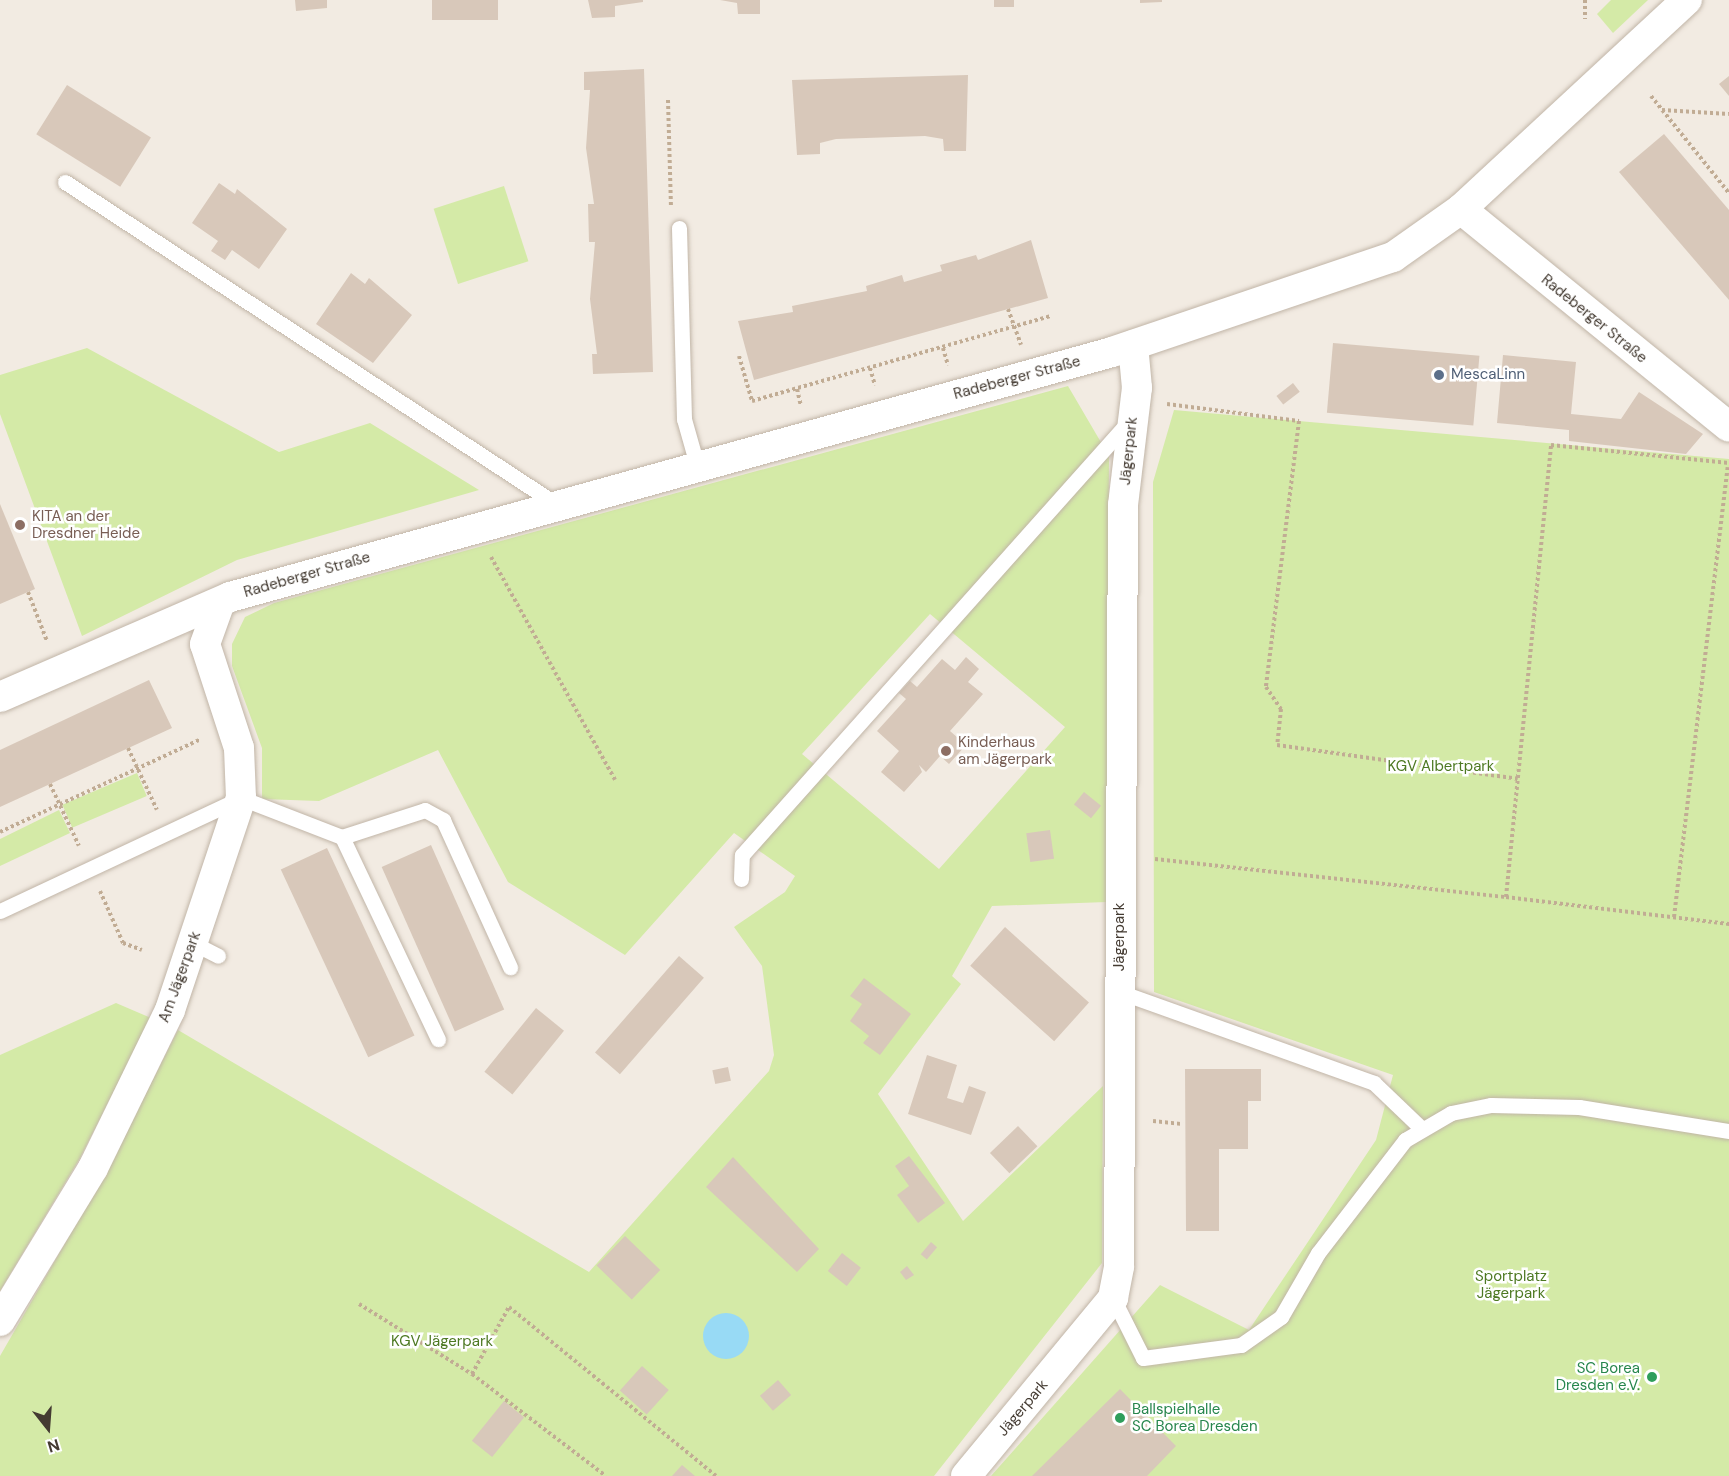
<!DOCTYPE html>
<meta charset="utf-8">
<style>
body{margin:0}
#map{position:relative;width:1729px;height:1476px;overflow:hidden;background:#f2ebe2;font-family:"DM Sans",sans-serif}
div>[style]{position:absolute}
.green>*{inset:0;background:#d4eaa7;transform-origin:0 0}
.water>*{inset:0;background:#98daf5}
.round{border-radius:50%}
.building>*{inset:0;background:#d8c8ba;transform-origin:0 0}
.path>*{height:4px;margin-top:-2px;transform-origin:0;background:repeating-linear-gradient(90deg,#c1ac94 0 3px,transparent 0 6px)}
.roads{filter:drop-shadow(0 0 2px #c1b5a7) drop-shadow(0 0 2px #c1b5a7)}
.service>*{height:15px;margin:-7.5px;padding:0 7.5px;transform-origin:7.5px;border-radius:7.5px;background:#fff}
.minor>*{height:30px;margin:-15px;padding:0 15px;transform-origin:15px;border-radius:15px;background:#fff}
.dots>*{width:16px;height:16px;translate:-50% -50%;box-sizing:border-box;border:3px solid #fff;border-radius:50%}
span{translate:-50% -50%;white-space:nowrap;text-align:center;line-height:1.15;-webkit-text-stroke:5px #fff;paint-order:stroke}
.street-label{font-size:15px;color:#443b32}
.service-label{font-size:15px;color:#4e5e75}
.left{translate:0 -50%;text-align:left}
.education-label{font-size:15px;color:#785e54}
.park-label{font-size:15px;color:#4d7922}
.leisure-label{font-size:15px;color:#27864d}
.right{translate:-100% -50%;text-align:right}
.north{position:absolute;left:18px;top:1398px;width:60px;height:60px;-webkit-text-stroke:4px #fff;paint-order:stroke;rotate:163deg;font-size:16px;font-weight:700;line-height:24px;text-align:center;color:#443b32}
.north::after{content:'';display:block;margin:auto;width:21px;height:27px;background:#443b32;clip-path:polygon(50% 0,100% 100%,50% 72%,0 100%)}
</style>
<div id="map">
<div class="green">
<i style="clip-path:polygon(1611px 0,1648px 0,1613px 33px,1597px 14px)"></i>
<i style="left:504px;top:186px;width:79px;height:74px;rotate:72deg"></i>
<i style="clip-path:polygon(87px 348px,279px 452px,370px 423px,479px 490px,237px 560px,82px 636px,0 414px,0 375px)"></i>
<i style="clip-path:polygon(evenodd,1068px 386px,1109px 456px,1107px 902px,992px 906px,952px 976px,961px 984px,878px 1094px,963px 1221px,1103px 1086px,1102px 1263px,934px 1476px,0 1476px,0 1356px,105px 1174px,178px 1030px,589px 1272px,769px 1071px,774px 1055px,762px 966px,734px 927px,785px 892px,795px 876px,734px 833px,625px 955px,508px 882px,438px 750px,319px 801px,262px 799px,262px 748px,232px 666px,232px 644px,245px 617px,274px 603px,1068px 386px,930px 614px,1065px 727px,939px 869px,802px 754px,930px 614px)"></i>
<i style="clip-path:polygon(1174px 410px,1729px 459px,1729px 1476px,991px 1476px,1160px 1285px,1249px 1330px,1376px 1140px,1393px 1075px,1154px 992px,1153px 482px)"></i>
<i style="left:137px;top:773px;width:25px;height:81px;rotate:67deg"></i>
<i style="clip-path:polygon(59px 810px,70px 833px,0 866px,0 839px)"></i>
<i style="clip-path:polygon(116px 1003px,151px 1018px,80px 1158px,0 1291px,0 1055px)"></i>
</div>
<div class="water">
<i class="round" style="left:703px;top:1313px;width:46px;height:46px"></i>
</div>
<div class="building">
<i style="clip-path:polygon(295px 0,327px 0,327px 8px,296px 11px)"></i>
<i style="left:432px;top:0;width:66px;height:20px"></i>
<i style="clip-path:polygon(588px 0,643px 0,643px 2px,615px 6px,615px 17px,592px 18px)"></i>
<i style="clip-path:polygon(720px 0,760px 0,760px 14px,738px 14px,737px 3px)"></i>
<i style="left:994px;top:0;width:20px;height:7px"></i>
<i style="clip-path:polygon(1140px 0,1162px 0,1162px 2px,1140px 3px)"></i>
<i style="clip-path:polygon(644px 69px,653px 372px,593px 374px,592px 354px,597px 354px,590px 299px,595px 242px,589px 242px,588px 204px,594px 204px,586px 148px,590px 90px,584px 90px,584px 72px)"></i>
<i style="clip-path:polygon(968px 75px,966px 151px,944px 151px,943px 139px,925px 136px,836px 139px,820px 143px,820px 154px,797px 155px,792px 80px)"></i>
<i style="clip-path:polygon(1729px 76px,1729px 96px,1719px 84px)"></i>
<i style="left:67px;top:85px;width:99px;height:58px;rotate:32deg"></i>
<i style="clip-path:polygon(1664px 134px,1729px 210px,1729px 300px,1619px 172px)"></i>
<i style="clip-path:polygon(219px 183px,235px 194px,237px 189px,287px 229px,259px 269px,232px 250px,225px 260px,211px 251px,218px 241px,192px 223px)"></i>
<i style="clip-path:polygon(1031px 240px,1048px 298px,754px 380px,738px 321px,793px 312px,792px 306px,867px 291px,866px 286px,902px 275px,904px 282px,942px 271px,940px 265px,976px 255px,978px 260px)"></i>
<i style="clip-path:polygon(351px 273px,365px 284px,369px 278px,412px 315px,373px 363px,316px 324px)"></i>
<i style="left:1333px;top:343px;width:147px;height:70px;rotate:5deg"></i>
<i style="clip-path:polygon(1503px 355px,1576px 362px,1571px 414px,1621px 419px,1639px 392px,1703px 434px,1686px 454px,1569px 441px,1569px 430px,1497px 423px)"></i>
<i style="left:1293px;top:383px;width:11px;height:21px;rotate:52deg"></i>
<i style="clip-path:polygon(0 504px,35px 589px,0 604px)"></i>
<i style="clip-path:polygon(966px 657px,979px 669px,968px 682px,983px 694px,950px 731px,966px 745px,949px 764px,940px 756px,926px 772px,919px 765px,922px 772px,904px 792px,881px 772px,899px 751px,877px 731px,906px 699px,899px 693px,910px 681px,917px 687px,942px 659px,955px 670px)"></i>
<i style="clip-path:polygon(149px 680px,172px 728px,0 807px,0 750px)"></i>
<i style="left:1084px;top:792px;width:22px;height:16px;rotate:39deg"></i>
<i style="left:1050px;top:830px;width:29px;height:24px;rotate:82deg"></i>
<i style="left:431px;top:845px;width:180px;height:54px;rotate:66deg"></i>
<i style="left:327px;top:848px;width:207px;height:51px;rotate:65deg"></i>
<i style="left:1005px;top:927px;width:113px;height:52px;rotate:42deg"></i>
<i style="left:679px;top:956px;width:33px;height:128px;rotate:41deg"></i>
<i style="clip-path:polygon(864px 978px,911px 1014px,880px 1055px,863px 1043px,869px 1036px,850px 1021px,862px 1004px,850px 996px)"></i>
<i style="left:536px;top:1008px;width:36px;height:82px;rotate:39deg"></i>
<i style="clip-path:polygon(927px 1055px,957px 1065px,947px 1098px,963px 1103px,969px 1086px,986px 1092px,971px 1135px,908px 1114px)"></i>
<i style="left:728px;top:1067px;width:14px;height:16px;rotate:78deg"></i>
<i style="clip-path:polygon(1185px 1069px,1261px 1069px,1261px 1101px,1248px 1101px,1248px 1149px,1219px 1149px,1219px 1231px,1186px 1231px)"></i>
<i style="left:1018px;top:1126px;width:28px;height:39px;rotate:46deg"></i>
<i style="clip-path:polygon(909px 1156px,945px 1203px,918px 1223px,897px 1195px,909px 1186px,895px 1166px)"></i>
<i style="clip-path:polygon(733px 1157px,819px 1249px,797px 1272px,706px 1187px)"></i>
<i style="left:625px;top:1236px;width:49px;height:41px;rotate:44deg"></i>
<i style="left:931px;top:1242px;width:8px;height:16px;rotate:40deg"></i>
<i style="left:842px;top:1253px;width:24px;height:23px;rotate:38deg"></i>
<i style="clip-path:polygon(907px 1266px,914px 1275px,906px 1280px,900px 1272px)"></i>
<i style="left:642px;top:1366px;width:36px;height:33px;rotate:42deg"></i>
<i style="left:778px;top:1380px;width:20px;height:24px;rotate:49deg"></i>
<i style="clip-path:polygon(1120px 1389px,1176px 1446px,1147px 1476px,1032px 1476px)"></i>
<i style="left:504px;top:1401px;width:26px;height:51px;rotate:39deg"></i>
<i style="clip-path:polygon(682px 1465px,695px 1476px,672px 1476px)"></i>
</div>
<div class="path">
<i style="left:1585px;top:0;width:19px;rotate:90deg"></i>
<i style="left:1651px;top:96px;width:124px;rotate:51.2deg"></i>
<i style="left:668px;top:100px;width:105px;rotate:88.4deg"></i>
<i style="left:1662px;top:110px;width:67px;rotate:3.4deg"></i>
<i style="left:1008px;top:309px;width:38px;rotate:70deg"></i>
<i style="left:943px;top:348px;width:18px;rotate:74deg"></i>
<i style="left:739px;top:356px;width:47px;rotate:73.9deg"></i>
<i style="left:752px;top:401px;width:311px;rotate:-15.9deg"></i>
<i style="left:870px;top:368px;width:18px;rotate:74deg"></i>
<i style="left:797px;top:389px;width:17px;rotate:77deg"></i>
<i style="left:1167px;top:404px;width:133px;rotate:7.3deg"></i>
<i style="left:1299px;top:421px;width:268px;rotate:97.1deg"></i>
<i style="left:1266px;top:687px;width:27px;rotate:56deg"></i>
<i style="left:1281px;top:709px;width:36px;rotate:96deg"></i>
<i style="left:1277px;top:745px;width:243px;rotate:8deg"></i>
<i style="left:491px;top:557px;width:255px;rotate:60.9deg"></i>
<i style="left:28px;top:592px;width:53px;rotate:68.8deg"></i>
<i style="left:128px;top:748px;width:68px;rotate:64.9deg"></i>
<i style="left:50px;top:784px;width:68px;rotate:64.9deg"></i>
<i style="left:0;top:832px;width:221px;rotate:-24.8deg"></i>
<i style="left:1155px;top:859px;width:353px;rotate:6.2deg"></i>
<i style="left:1506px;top:897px;width:454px;rotate:-84.3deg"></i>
<i style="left:1551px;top:445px;width:179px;rotate:5.8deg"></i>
<i style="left:100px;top:891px;width:57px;rotate:66.1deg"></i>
<i style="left:123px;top:943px;width:20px;rotate:20deg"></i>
<i style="left:1506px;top:897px;width:225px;rotate:6.9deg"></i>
<i style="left:1674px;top:917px;width:453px;rotate:-83.2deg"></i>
<i style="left:1153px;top:1121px;width:30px;rotate:6deg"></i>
<i style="left:359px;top:1304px;width:133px;rotate:31.8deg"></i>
<i style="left:472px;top:1374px;width:168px;rotate:37.3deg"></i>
<i style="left:472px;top:1374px;width:77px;rotate:-61.1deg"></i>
<i style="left:509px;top:1307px;width:267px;rotate:39.2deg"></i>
</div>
<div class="roads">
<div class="service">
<i style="left:65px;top:182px;width:587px;rotate:33.26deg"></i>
<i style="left:679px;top:228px;width:191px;rotate:88.5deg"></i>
<i style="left:684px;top:419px;width:48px;rotate:74.2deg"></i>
<i style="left:342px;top:837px;width:87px;rotate:-18deg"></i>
<i style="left:425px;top:810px;width:21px;rotate:29deg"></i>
<i style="left:443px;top:820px;width:162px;rotate:65.5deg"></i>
<i style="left:741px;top:879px;width:24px;rotate:-88deg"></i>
<i style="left:742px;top:855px;width:584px;rotate:-48.26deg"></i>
<i style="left:0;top:911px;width:266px;rotate:-25.1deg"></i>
<i style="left:241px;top:798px;width:108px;rotate:21.1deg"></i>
<i style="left:342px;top:837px;width:224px;rotate:64.6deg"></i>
<i style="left:193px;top:943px;width:28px;rotate:27deg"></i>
<i style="left:1120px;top:992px;width:270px;rotate:19.7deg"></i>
<i style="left:1374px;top:1083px;width:65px;rotate:43.8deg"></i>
<i style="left:1113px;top:1298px;width:67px;rotate:63.4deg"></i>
<i style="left:1143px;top:1358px;width:99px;rotate:-7.6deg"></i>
<i style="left:1241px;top:1345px;width:49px;rotate:-35deg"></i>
<i style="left:1281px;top:1317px;width:74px;rotate:-60deg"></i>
<i style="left:1318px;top:1253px;width:143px;rotate:-52.4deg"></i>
<i style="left:1405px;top:1140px;width:53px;rotate:-30.4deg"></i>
<i style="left:1451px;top:1113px;width:41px;rotate:-11.3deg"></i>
<i style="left:1491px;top:1105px;width:88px;rotate:1.3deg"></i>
<i style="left:1579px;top:1107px;width:152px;rotate:9.1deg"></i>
</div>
<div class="minor">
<i style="left:1461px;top:209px;width:345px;rotate:39.1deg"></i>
<i style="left:0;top:697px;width:251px;rotate:-23.5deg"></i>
<i style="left:230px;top:597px;width:915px;rotate:-15.52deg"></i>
<i style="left:1112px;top:352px;width:297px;rotate:-18.7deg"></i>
<i style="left:1393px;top:257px;width:83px;rotate:-35.2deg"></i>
<i style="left:1461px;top:209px;width:308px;rotate:-42.8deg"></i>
<i style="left:0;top:1321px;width:179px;rotate:-58.7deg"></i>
<i style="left:93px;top:1168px;width:176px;rotate:-64deg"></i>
<i style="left:170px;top:1010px;width:224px;rotate:-71.5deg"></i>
<i style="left:241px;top:798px;width:50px;rotate:-92.3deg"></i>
<i style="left:239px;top:748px;width:109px;rotate:-108.1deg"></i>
<i style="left:205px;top:644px;width:41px;rotate:-70.3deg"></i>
<i style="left:966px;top:1476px;width:231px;rotate:-50.4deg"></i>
<i style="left:1113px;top:1298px;width:32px;rotate:-79deg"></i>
<i style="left:1119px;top:1267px;width:762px;rotate:-89.7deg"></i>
<i style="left:1123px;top:505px;width:118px;rotate:-83.2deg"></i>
<i style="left:1137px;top:388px;width:43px;rotate:-95.3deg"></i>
</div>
</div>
<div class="dots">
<i style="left:1439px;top:375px;background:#5c6f8a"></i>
<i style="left:20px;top:525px;background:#8d6e63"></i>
<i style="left:946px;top:751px;background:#8d6e63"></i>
<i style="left:1652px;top:1377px;background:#2e9e5b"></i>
<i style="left:1120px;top:1418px;background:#2e9e5b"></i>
</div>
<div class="street-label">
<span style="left:1594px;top:319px;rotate:39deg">Radeberger Straße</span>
<span style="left:1017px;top:378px;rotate:-15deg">Radeberger Straße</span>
<span style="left:1129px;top:451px;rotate:-84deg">Jägerpark</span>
<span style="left:307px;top:575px;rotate:-16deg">Radeberger Straße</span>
<span style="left:1120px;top:937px;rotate:-90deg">Jägerpark</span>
<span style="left:180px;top:977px;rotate:-70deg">Am Jägerpark</span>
<span style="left:1023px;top:1408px;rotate:-50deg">Jägerpark</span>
</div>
<div class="service-label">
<span class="left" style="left:1451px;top:375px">MescaLinn</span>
</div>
<div class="education-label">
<span class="left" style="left:32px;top:525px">KITA an der<br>Dresdner Heide</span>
<span class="left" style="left:958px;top:751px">Kinderhaus<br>am Jägerpark</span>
</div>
<div class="park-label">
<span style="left:1441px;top:767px">KGV Albertpark</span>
<span style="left:1511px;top:1285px">Sportplatz<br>Jägerpark</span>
<span style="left:442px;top:1342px">KGV Jägerpark</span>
</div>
<div class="leisure-label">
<span class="right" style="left:1640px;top:1377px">SC Borea<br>Dresden e.V.</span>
<span class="left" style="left:1132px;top:1418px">Ballspielhalle<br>SC Borea Dresden</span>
</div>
<div class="north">N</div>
</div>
